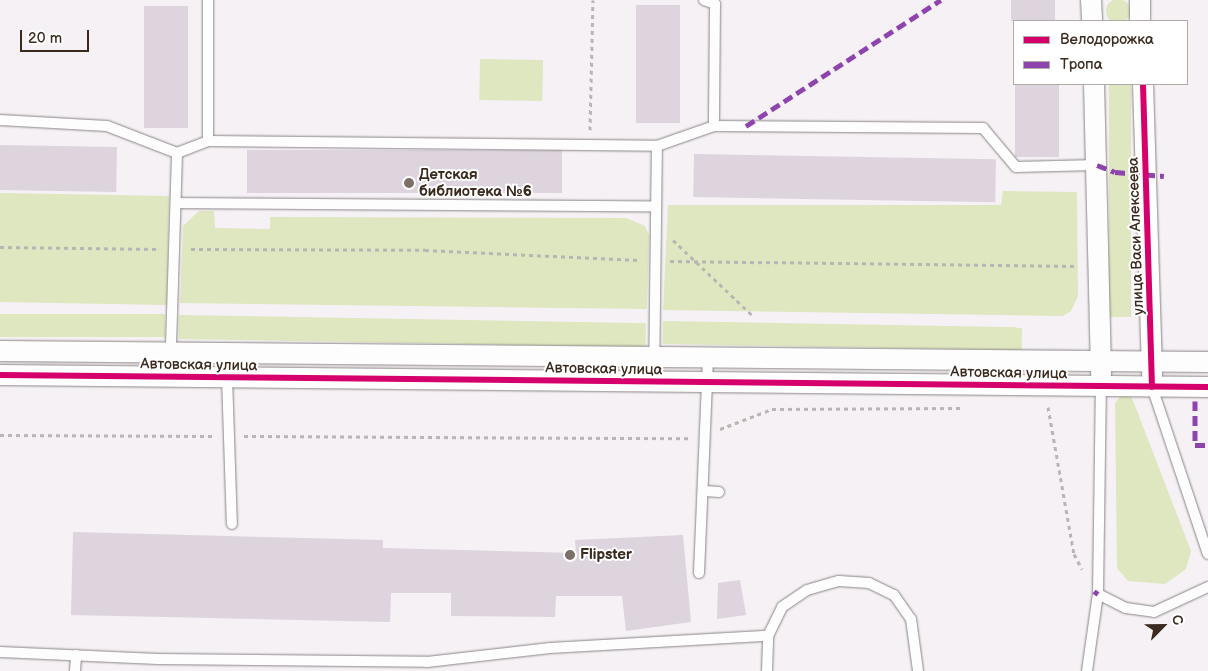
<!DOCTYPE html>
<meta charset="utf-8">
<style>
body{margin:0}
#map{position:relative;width:1208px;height:671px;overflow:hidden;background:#f5f1f5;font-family:"Balsamiq Sans",sans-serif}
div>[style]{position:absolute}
.green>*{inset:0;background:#dee7bf;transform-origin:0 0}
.round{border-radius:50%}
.building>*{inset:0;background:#ddd4de;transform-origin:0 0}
.path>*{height:3px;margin-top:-1.5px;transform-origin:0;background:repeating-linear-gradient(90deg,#b8b6b4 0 4px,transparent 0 8px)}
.roads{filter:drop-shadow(0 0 1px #8a8584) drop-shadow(0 0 1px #8a8584)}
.lane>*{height:10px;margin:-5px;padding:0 5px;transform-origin:5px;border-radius:5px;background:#fefdfe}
.street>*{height:20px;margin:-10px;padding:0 10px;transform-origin:10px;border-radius:10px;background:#fefdfe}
.quiet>*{height:5px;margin-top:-2.5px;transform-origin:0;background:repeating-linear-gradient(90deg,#8e44ad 0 10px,transparent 0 15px)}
.cycleway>*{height:6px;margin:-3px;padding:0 3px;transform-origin:3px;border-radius:3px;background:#d6006c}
.dots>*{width:14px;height:14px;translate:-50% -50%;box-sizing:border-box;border:2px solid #fff;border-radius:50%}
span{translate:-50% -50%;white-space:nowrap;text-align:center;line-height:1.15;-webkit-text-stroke:4px #fff;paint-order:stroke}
.poi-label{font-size:15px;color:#3b2a1e;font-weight:700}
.left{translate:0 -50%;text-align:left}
.street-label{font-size:15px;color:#3b2a1e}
.legend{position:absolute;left:1013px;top:20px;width:175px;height:65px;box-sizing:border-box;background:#fff;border:1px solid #b1aaa5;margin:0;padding:6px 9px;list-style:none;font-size:15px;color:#3b2a1e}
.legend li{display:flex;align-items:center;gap:10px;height:25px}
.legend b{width:25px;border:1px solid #b1aaa5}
.north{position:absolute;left:1138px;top:601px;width:50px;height:50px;-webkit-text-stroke:4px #fff;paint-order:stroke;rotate:67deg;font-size:14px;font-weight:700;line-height:20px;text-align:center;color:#3b2a1e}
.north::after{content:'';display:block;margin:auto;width:18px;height:22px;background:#3b2a1e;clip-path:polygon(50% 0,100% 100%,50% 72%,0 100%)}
.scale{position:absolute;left:20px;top:30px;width:69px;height:22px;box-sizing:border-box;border:2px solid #3b2a1e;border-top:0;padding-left:6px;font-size:15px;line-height:18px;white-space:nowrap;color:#3b2a1e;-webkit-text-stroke:4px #fff;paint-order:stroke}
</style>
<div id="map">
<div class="green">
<i class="round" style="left:1106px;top:-1px;width:24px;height:24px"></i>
<i style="left:480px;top:59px;width:63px;height:41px;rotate:1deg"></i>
<i style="left:1109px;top:84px;width:22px;height:233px"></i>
<i style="clip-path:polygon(1003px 191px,1077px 192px,1078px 296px,1071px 311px,1063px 316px,663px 310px,668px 205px,1001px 205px)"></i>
<i style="left:0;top:193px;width:169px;height:109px;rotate:1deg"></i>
<i style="clip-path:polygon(199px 211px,214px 211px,215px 228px,270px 229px,270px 217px,626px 218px,645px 226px,649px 235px,647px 309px,180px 303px,183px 226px)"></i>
<i style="left:0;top:314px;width:165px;height:23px"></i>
<i style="left:179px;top:315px;width:467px;height:24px;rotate:1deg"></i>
<i style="left:663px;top:321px;width:359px;height:23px;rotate:1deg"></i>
<i style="clip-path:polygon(1122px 394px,1132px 398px,1191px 551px,1186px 569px,1165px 584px,1128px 581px,1117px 568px,1115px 403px)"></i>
</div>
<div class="building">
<i style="left:1011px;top:0;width:44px;height:21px"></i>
<i style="left:636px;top:5px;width:44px;height:118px"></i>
<i style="left:144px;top:6px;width:44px;height:122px"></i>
<i style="left:1015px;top:84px;width:44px;height:73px"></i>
<i style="left:0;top:145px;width:117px;height:45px;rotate:1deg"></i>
<i style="left:247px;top:150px;width:315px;height:43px"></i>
<i style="left:694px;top:154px;width:302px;height:43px;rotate:1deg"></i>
<i style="clip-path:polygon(73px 532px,383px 540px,383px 548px,576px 553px,575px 540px,683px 535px,691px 622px,626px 631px,622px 596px,556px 596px,555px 617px,451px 616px,451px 593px,391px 593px,390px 622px,71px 615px)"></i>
<i style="clip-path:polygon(740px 580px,746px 615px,717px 619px,718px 583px)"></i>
</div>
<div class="path">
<i style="left:590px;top:130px;width:130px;rotate:-88.7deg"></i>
<i style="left:673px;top:240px;width:110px;rotate:43.5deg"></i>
<i style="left:0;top:247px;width:159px;rotate:0.7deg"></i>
<i style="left:191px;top:249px;width:234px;rotate:0.2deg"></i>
<i style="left:425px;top:250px;width:214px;rotate:2.7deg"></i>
<i style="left:670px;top:261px;width:407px;rotate:0.7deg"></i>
<i style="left:1048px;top:407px;width:149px;rotate:80deg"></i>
<i style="left:1074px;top:554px;width:17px;rotate:62deg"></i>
<i style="left:720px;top:429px;width:56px;rotate:-21deg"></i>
<i style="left:772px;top:409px;width:191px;rotate:-0.3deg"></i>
<i style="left:0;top:435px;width:213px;rotate:0.3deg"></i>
<i style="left:244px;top:436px;width:444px;rotate:0.3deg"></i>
</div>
<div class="roads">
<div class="lane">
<i style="left:208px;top:0;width:141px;rotate:90deg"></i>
<i style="left:704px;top:0;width:12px;rotate:20deg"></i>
<i style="left:715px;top:4px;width:122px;rotate:90.5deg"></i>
<i style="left:0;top:120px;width:107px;rotate:3.2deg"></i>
<i style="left:107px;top:126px;width:75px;rotate:21.1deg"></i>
<i style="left:176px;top:203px;width:480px;rotate:0.4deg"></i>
<i style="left:170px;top:377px;width:224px;rotate:-88.2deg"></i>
<i style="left:177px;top:153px;width:33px;rotate:-21deg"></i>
<i style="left:208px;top:141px;width:449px;rotate:0.6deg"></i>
<i style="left:657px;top:146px;width:60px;rotate:-19.3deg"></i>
<i style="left:714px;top:126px;width:269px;rotate:0.4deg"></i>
<i style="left:983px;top:128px;width:51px;rotate:49.8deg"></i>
<i style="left:1016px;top:167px;width:81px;rotate:-1.4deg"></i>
<i style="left:227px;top:377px;width:147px;rotate:88.1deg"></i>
<i style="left:654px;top:383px;width:237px;rotate:-89.3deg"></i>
<i style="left:1152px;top:387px;width:176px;rotate:71.5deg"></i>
<i style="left:705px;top:491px;width:14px;rotate:4deg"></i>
<i style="left:699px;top:573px;width:215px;rotate:-87.6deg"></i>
<i style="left:1098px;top:594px;width:31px;rotate:27deg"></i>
<i style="left:1126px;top:608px;width:28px;rotate:8deg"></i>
<i style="left:1154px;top:612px;width:60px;rotate:-24.8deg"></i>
<i style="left:0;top:652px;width:158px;rotate:2.5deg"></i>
<i style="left:158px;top:659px;width:269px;rotate:0.6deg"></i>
<i style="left:427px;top:662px;width:124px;rotate:-6.5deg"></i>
<i style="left:550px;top:648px;width:218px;rotate:-3.2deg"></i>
<i style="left:768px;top:636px;width:32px;rotate:-64deg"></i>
<i style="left:782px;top:607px;width:30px;rotate:-34deg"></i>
<i style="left:807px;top:590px;width:33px;rotate:-16deg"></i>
<i style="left:839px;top:581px;width:30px;rotate:4deg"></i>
<i style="left:869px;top:583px;width:28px;rotate:26deg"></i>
<i style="left:894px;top:595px;width:29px;rotate:55deg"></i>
<i style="left:911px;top:619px;width:52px;rotate:82.3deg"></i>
<i style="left:75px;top:671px;width:16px;rotate:-86deg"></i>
<i style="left:767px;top:671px;width:35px;rotate:-88deg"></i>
<i style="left:1087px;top:671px;width:78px;rotate:-81.9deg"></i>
<i style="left:1098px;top:594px;width:208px;rotate:-89.2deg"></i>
</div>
<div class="street">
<i style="left:1091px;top:0;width:21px;rotate:87deg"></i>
<i style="left:1140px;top:0;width:21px;rotate:90deg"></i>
<i style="left:1094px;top:84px;width:290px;rotate:88.6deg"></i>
<i style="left:1143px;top:84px;width:291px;rotate:88.2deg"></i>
<i style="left:0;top:351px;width:1208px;rotate:0.52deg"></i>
<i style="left:0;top:375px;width:1208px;rotate:0.57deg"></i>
</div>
</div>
<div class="quiet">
<i style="left:746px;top:126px;width:232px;rotate:-32.9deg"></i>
<i style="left:1097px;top:165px;width:19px;rotate:21deg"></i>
<i style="left:1115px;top:172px;width:49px;rotate:4.7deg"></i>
<i style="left:1195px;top:401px;width:44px;rotate:90deg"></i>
<i style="left:1195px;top:445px;width:13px"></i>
<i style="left:1094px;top:591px;width:5px;rotate:37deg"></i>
</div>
<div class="cycleway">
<i style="left:1143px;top:84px;width:303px;rotate:88.3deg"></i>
<i style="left:0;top:375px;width:1208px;rotate:0.57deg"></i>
</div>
<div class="dots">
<i style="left:409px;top:183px;background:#7c7069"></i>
<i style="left:570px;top:555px;background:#7c7069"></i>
</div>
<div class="poi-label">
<span class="left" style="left:419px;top:183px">Детская<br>библиотека №6</span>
<span class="left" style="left:580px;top:555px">Flipster</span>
</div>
<div class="street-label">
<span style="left:1136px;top:236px;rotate:-92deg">улица Васи Алексеева</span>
<span style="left:199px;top:365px;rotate:1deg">Автовская улица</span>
<span style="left:604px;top:369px;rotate:1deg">Автовская улица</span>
<span style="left:1009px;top:373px;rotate:1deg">Автовская улица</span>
</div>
<ul class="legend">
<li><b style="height:6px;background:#d6006c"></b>Велодорожка</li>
<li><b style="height:6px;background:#8e44ad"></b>Тропа</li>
</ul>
<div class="north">С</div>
<div class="scale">20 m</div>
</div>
